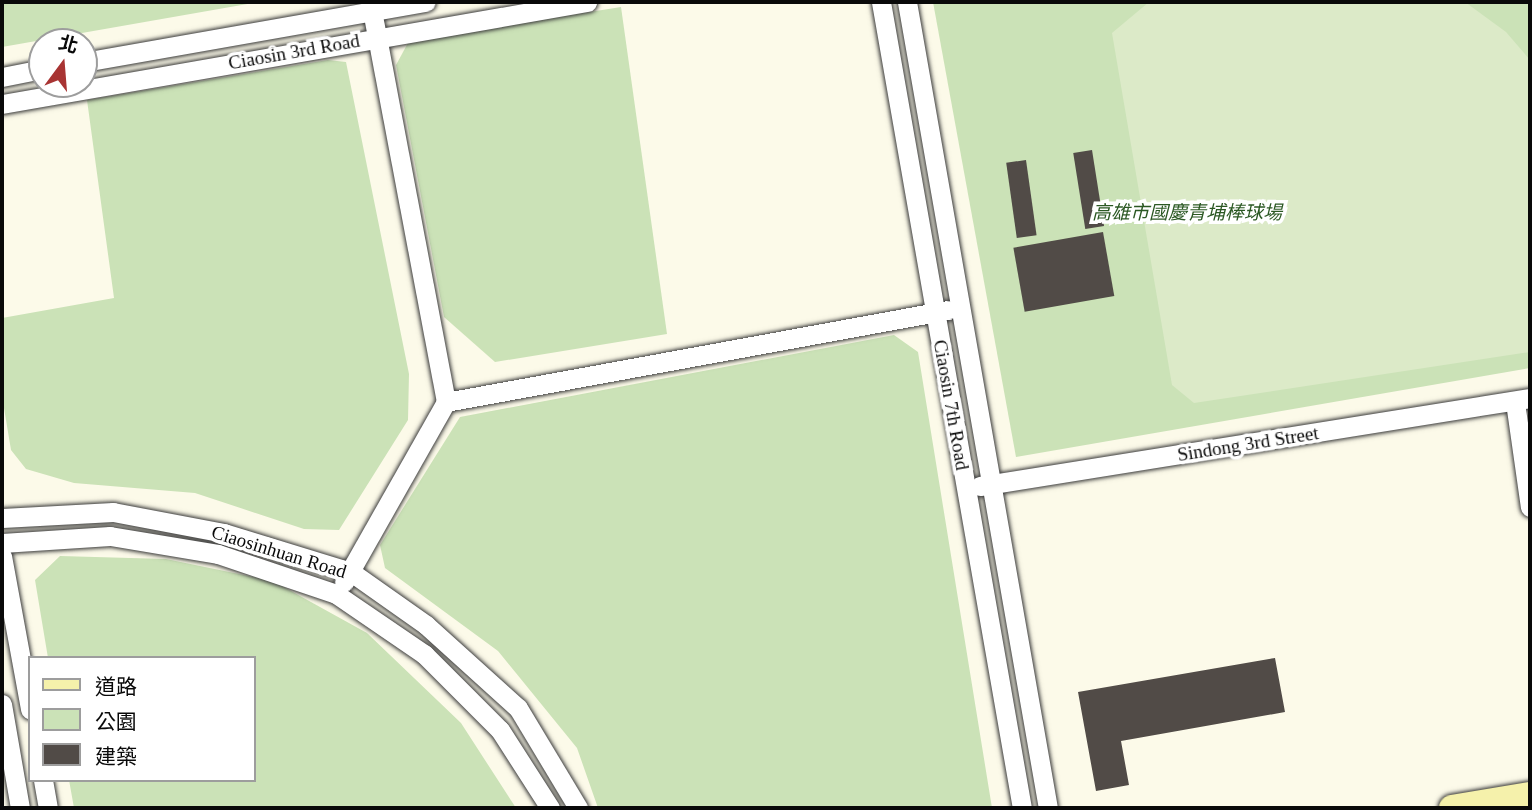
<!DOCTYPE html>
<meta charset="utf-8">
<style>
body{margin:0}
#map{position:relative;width:1532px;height:810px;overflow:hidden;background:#fcfae9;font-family:"Times New Roman","Noto Sans TC",serif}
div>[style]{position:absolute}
.green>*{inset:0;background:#cbe2b7}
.pitch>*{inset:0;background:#dceac8}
.building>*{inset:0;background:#514b47;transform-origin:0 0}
.roads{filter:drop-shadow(0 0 2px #3c3c3c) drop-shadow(0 0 2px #3c3c3c)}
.street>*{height:19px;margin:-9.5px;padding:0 9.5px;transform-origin:9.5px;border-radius:9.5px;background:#fff}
.secondary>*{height:26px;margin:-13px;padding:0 13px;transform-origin:13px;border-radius:13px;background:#f5f1ab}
span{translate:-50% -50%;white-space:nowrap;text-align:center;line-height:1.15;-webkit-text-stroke:7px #fff;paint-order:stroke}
.street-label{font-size:19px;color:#090909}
.park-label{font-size:19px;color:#2b5823;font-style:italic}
.frame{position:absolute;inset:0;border:4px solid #090909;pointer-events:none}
.legend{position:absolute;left:28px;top:656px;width:228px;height:126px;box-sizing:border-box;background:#fff;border:2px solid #9d9d9d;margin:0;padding:9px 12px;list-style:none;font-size:21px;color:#090909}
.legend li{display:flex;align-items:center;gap:14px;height:35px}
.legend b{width:35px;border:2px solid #9d9d9d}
.north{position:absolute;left:28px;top:28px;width:70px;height:70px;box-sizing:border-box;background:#fff;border:2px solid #9d9d9d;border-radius:50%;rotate:16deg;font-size:19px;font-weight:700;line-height:28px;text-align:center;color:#090909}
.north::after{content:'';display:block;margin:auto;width:24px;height:32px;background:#a83433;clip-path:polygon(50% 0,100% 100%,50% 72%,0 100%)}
</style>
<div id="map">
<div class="green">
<i style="clip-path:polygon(2px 2px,259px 2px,2px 47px)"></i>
<i style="clip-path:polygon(933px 2px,1530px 2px,1530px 368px,1016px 457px)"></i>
<i style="clip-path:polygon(621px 7px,667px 334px,495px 362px,444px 317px,396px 65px,409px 41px)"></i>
<i style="clip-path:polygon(328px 60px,346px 62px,409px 374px,408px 420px,339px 530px,304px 529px,195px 493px,74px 483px,26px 469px,11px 450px,2px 396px,2px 318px,114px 298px,87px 100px)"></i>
<i style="clip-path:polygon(894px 335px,918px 352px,992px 808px,598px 808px,577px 748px,498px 651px,385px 568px,380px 545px,460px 417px)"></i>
<i style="clip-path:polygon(60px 556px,166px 559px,273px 581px,367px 633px,461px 723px,516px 808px,74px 808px,69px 780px,254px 780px,254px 658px,48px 658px,35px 580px)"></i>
</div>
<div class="pitch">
<i style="clip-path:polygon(1149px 2px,1465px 2px,1506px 32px,1530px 60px,1530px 352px,1194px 403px,1172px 385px,1112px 33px)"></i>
</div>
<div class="building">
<i style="left:1092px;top:150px;width:77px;height:19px;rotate:81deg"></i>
<i style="left:1026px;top:160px;width:76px;height:20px;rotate:82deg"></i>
<i style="left:1103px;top:232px;width:65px;height:91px;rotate:80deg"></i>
<i style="clip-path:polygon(1275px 658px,1285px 712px,1121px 741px,1129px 785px,1096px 791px,1078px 692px)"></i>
</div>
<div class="roads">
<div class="street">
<i style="left:881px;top:2px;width:818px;rotate:80.08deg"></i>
<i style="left:907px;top:2px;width:818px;rotate:80.08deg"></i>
<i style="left:84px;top:62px;width:347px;rotate:-10deg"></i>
<i style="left:2px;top:77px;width:41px;rotate:-11.3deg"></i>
<i style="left:2px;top:104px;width:594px;rotate:-9.89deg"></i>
<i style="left:446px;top:402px;width:510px;rotate:-10.39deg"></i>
<i style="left:1515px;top:402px;width:106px;rotate:81.9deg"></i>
<i style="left:980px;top:486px;width:557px;rotate:-9.09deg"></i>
<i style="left:2px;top:518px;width:111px;rotate:-3.1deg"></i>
<i style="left:113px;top:512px;width:113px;rotate:10.7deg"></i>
<i style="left:224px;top:533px;width:133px;rotate:17.1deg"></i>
<i style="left:351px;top:572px;width:92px;rotate:35.2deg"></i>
<i style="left:426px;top:625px;width:124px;rotate:42.1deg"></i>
<i style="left:518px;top:708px;width:117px;rotate:59deg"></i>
<i style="left:2px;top:543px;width:108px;rotate:-3.7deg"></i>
<i style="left:110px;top:536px;width:109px;rotate:9.5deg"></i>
<i style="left:218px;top:554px;width:125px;rotate:18.7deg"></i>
<i style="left:336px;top:594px;width:107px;rotate:34.3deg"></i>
<i style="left:424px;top:654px;width:107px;rotate:45deg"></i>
<i style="left:500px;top:730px;width:93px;rotate:57.3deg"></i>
<i style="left:2px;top:556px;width:156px;rotate:79.6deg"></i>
<i style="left:344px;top:582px;width:207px;rotate:-60.5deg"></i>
<i style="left:446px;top:402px;width:398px;rotate:-100.7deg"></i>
<i style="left:2px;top:704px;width:106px;rotate:80.2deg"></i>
<i style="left:43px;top:780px;width:28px;rotate:80deg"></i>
</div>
<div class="secondary">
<i style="left:1452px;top:808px;width:79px;rotate:-9.5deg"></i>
</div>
</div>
<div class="street-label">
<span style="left:294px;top:52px;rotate:-10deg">Ciaosin 3rd Road</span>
<span style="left:951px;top:405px;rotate:80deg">Ciaosin 7th Road</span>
<span style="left:1248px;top:444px;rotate:-9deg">Sindong 3rd Street</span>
<span style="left:279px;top:552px;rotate:17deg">Ciaosinhuan Road</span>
</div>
<div class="park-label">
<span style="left:1187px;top:213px">高雄市國慶青埔棒球場</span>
</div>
<div class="frame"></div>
<ul class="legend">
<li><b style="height:9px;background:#f5f1ab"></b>道路</li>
<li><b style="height:19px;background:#cbe2b7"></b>公園</li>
<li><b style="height:19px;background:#514b47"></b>建築</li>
</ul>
<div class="north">北</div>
</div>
